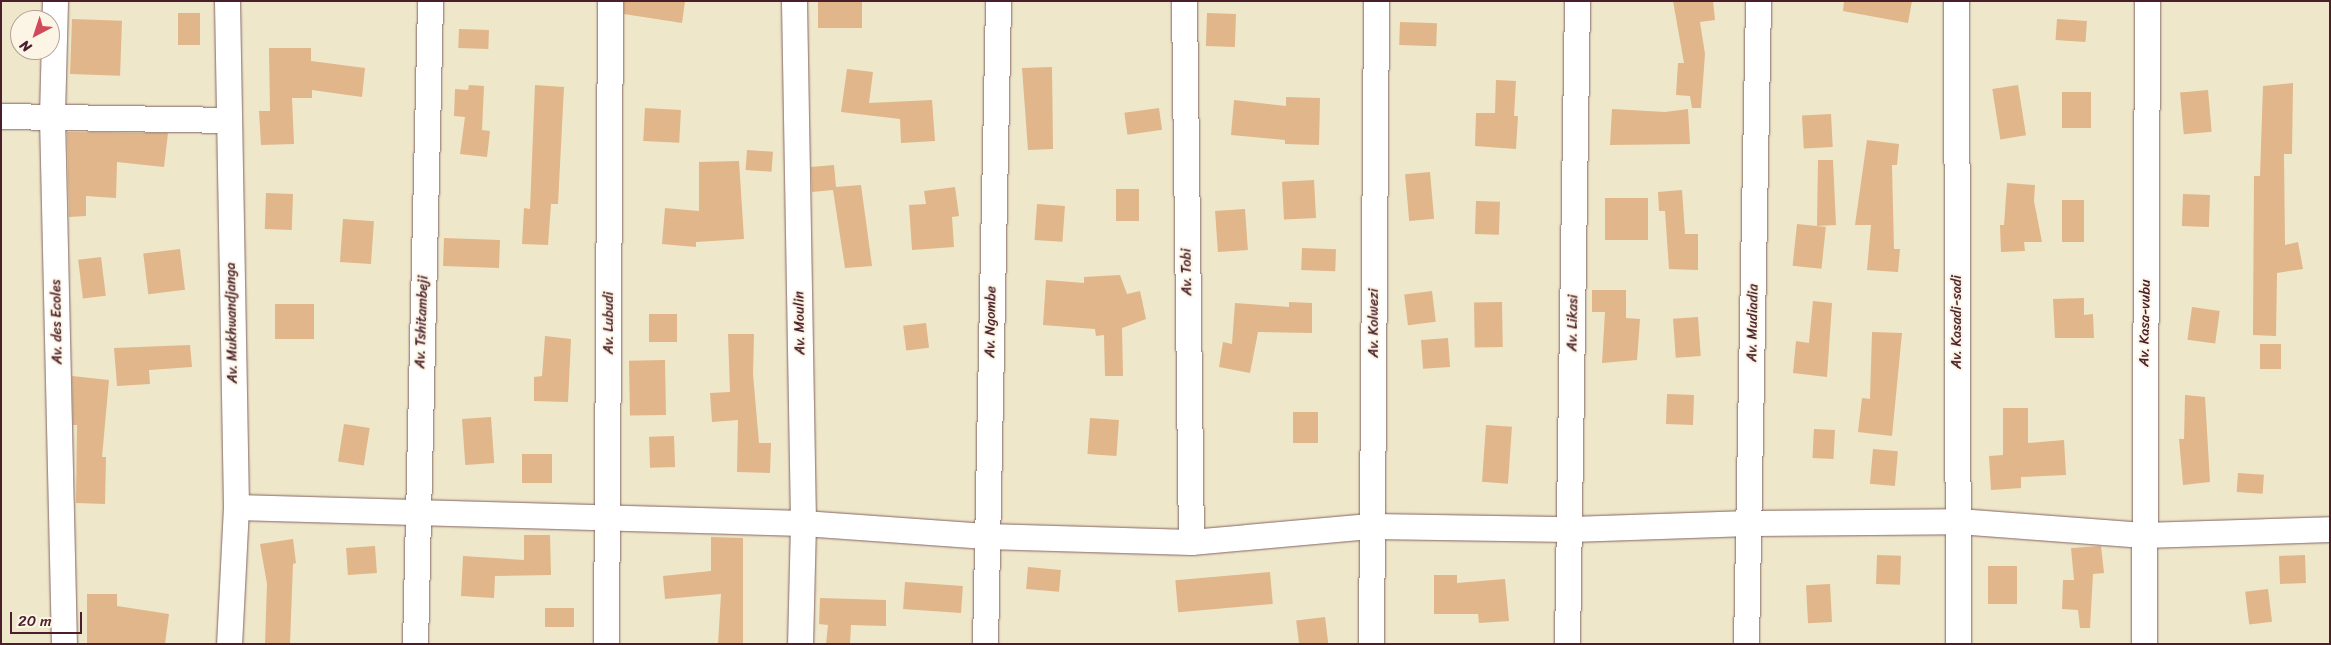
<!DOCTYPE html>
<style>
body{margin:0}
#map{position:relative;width:2331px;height:645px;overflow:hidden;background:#efe7ca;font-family:Sriracha,sans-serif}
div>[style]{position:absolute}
.building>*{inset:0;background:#e0b68a;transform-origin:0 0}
.roads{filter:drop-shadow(0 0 1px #846563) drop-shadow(0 0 1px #846563)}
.minor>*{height:25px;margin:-12.5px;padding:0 12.5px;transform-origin:12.5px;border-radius:12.5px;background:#fff}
span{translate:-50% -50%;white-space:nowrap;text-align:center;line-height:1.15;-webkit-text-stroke:4px #fcf5e5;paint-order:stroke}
.street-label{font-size:14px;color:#4a1f2b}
.frame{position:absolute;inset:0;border:2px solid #4a1f2b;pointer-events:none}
.north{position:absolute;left:10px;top:10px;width:50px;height:50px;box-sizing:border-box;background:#fcf5e5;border:1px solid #b59f9b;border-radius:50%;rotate:220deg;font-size:14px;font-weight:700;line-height:20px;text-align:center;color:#4a1f2b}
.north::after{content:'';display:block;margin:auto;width:18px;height:22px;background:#d1495b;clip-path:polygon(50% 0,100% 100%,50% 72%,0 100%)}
.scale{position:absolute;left:10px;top:612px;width:72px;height:22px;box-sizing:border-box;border:2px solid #4a1f2b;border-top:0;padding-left:6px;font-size:15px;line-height:18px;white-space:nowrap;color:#4a1f2b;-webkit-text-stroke:4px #fcf5e5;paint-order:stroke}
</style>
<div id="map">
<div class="building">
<i style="clip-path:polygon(624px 1px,685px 1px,682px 23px,624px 14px)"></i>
<i style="left:818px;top:1px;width:44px;height:27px"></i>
<i style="clip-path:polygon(1673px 1px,1713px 1px,1715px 20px,1700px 22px,1705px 54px,1701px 108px,1692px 108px,1690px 96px,1676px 95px,1678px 63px,1684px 63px)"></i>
<i style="clip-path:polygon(1844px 1px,1912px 1px,1908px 23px,1843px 11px)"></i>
<i style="left:178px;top:13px;width:22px;height:32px"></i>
<i style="left:1207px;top:13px;width:29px;height:33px;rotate:2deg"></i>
<i style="left:72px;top:19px;width:50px;height:55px;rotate:2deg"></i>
<i style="left:2057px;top:19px;width:30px;height:21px;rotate:4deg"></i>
<i style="left:1400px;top:22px;width:37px;height:23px;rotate:2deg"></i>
<i style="left:459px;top:29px;width:30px;height:19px;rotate:2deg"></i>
<i style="clip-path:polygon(269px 48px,311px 48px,311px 61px,365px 68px,362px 97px,312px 90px,312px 98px,292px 98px,294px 144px,261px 145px,259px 111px,270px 111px)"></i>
<i style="clip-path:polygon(1052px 67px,1053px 149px,1028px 150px,1022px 68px)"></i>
<i style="clip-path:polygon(847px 69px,873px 72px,869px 103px,932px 100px,935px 141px,901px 143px,900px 119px,841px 112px)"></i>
<i style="clip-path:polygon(1496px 80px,1516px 81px,1514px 116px,1518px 116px,1516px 149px,1475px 146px,1476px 113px,1495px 113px)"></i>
<i style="clip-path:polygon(2293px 83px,2292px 154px,2284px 154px,2285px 245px,2298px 242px,2303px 269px,2277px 273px,2276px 336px,2253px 335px,2254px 176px,2260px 176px,2263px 86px)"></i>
<i style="clip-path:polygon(469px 85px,484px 86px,482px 130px,490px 131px,487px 157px,460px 154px,465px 117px,454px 116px,455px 89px,468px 90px)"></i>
<i style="clip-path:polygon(535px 85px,564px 87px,558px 204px,551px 204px,548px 245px,522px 244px,524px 208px,530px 209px)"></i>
<i style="left:2018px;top:85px;width:51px;height:26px;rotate:81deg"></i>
<i style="left:2208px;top:90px;width:42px;height:28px;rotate:85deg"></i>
<i style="left:2062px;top:92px;width:29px;height:36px"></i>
<i style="clip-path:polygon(1286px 97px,1320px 98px,1319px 145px,1285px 144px,1285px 140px,1231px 135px,1234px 100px,1286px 106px)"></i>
<i style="left:645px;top:108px;width:36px;height:33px;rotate:3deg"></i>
<i style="left:1159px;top:108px;width:22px;height:35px;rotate:82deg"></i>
<i style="clip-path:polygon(1612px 109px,1665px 112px,1688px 109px,1690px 144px,1610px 145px)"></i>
<i style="left:1831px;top:114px;width:33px;height:29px;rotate:87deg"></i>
<i style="clip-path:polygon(67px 132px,168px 133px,164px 167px,117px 162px,116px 198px,86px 196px,86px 216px,69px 217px)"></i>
<i style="clip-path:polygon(1867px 140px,1899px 144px,1897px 165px,1892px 165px,1894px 249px,1900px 249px,1898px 272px,1867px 270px,1871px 225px,1855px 225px)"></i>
<i style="left:747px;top:150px;width:26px;height:20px;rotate:4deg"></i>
<i style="clip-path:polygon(1818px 160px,1833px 160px,1836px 225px,1817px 226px)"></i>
<i style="clip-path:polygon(739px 161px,744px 239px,696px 242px,696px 247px,662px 244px,665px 208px,699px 211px,699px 162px)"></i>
<i style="clip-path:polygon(834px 165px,836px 187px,861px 185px,872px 266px,845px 268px,833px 190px,812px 192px,811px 167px)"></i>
<i style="left:1430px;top:172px;width:47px;height:25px;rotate:85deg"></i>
<i style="left:1314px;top:180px;width:38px;height:32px;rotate:87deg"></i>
<i style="clip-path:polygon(2007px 183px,2035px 185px,2034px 201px,2042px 242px,2024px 242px,2025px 251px,2001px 252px,2000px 225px,2004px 225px)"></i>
<i style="clip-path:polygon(955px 187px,959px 216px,952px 217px,954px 247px,912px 250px,909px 205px,926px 204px,924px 191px)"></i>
<i style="left:1116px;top:189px;width:23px;height:32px"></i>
<i style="clip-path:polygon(1682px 190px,1685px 234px,1698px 234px,1698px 270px,1669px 269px,1665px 211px,1659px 211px,1658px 192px)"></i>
<i style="left:266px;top:193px;width:27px;height:36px;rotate:2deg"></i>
<i style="left:2183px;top:194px;width:27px;height:32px;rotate:2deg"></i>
<i style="left:1605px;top:198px;width:43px;height:42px"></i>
<i style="left:2084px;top:200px;width:42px;height:22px;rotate:90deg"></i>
<i style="left:1476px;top:201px;width:24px;height:33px;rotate:2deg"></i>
<i style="left:1037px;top:204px;width:28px;height:36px;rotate:4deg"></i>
<i style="left:1245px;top:209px;width:41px;height:30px;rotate:86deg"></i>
<i style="left:343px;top:219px;width:31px;height:43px;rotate:4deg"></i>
<i style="left:1797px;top:224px;width:29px;height:42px;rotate:6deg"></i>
<i style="left:444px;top:238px;width:56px;height:28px;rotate:2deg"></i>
<i style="left:1302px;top:248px;width:34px;height:22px;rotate:2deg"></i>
<i style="left:180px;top:249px;width:41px;height:37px;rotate:83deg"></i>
<i style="left:101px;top:257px;width:39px;height:23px;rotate:83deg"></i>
<i style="clip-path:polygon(1120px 275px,1127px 294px,1140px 291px,1146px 319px,1122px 328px,1123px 376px,1105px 376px,1104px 335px,1096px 336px,1095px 329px,1043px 325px,1046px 280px,1084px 283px,1084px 277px)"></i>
<i style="clip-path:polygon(1592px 290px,1626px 290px,1626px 318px,1640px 319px,1637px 360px,1602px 363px,1605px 312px,1592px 312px)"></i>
<i style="left:1432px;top:291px;width:31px;height:28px;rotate:83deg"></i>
<i style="clip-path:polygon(2084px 298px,2084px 315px,2093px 314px,2094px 338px,2055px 338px,2053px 299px)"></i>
<i style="clip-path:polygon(1813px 301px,1832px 303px,1827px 377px,1793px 373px,1796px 341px,1809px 343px)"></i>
<i style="clip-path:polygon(1289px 302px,1312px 303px,1312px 333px,1258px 332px,1250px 373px,1219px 367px,1223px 342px,1232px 344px,1235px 303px,1289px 307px)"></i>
<i style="left:1502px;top:302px;width:45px;height:28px;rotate:89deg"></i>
<i style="left:275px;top:304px;width:39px;height:35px"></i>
<i style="left:2192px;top:307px;width:28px;height:33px;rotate:8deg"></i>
<i style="left:649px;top:314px;width:28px;height:28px"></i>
<i style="left:1698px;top:317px;width:39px;height:25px;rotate:86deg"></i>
<i style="left:926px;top:323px;width:25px;height:23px;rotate:83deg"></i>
<i style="clip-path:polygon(1872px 332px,1902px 333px,1892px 436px,1858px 432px,1862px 398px,1870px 399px)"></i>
<i style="clip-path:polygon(728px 334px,754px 334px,753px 374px,759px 443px,771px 443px,770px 473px,737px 472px,738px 420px,712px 422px,710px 393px,730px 392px)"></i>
<i style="clip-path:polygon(545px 336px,571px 339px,568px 402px,534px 401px,534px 377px,542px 376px)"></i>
<i style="left:1448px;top:338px;width:29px;height:27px;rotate:86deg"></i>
<i style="left:2260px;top:344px;width:21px;height:25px"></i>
<i style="clip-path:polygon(190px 345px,192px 367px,149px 370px,150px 384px,117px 386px,114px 348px)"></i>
<i style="left:665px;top:360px;width:55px;height:36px;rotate:89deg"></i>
<i style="clip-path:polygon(72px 376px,109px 380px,102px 457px,106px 457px,105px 504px,76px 503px,77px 425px,73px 425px)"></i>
<i style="left:1667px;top:394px;width:27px;height:30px;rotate:2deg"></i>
<i style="clip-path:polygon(2185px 395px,2205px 397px,2210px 482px,2183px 485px,2179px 439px,2184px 439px)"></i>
<i style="clip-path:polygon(2003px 408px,2028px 408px,2028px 443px,2064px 440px,2066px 475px,2021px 477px,2021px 488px,1991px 490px,1989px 456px,2003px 455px)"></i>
<i style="left:1293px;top:412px;width:25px;height:31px"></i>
<i style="left:491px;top:417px;width:46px;height:29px;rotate:86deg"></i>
<i style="left:1090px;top:418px;width:29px;height:36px;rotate:4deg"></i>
<i style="left:344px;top:424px;width:26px;height:38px;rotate:9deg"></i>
<i style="left:1486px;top:425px;width:26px;height:57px;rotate:4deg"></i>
<i style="left:1814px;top:429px;width:21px;height:29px;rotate:3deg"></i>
<i style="left:674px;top:436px;width:31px;height:25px;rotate:88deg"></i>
<i style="left:1873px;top:449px;width:25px;height:35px;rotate:5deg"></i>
<i style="left:522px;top:454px;width:30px;height:29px"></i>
<i style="left:2238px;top:473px;width:26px;height:19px;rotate:4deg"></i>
<i style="clip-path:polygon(524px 535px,550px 535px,551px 575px,495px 576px,494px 598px,461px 596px,463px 556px,524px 560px)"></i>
<i style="clip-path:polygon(711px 537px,743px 538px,743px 644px,718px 644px,721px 594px,665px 599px,663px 576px,711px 571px)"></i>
<i style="clip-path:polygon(293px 539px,296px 563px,293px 564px,290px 644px,265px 644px,267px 584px,260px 544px)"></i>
<i style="left:375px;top:546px;width:27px;height:29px;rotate:86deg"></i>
<i style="clip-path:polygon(2101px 546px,2104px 573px,2093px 574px,2090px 628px,2080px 628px,2078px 610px,2062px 609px,2063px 580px,2074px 580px,2071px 548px)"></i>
<i style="left:1877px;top:555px;width:24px;height:29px;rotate:2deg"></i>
<i style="left:2305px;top:555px;width:28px;height:26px;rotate:88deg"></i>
<i style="left:1988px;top:566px;width:29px;height:38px"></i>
<i style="left:1028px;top:567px;width:33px;height:22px;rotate:5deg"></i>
<i style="left:1270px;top:572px;width:32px;height:95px;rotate:85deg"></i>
<i style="clip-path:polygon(1434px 575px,1457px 575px,1457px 583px,1505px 579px,1509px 621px,1479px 623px,1478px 614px,1434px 614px)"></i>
<i style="left:905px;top:582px;width:58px;height:27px;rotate:4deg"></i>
<i style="left:1830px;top:584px;width:38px;height:24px;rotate:87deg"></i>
<i style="left:2268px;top:589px;width:33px;height:23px;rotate:83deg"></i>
<i style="clip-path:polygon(87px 594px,117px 594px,117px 606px,169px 614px,165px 644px,87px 644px)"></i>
<i style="clip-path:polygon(820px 598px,886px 600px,886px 626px,851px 625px,850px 644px,826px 644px,828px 625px,819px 624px)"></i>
<i style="left:545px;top:608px;width:29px;height:19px"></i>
<i style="left:1325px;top:617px;width:26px;height:29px;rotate:83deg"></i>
</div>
<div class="roads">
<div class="minor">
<i style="left:55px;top:1px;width:116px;rotate:91.5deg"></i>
<i style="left:52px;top:117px;width:527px;rotate:88.7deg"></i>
<i style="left:227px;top:1px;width:506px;rotate:88.98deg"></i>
<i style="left:236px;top:507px;width:137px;rotate:92.9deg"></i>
<i style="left:794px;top:1px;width:522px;rotate:89.01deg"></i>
<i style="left:803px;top:523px;width:121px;rotate:91.4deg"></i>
<i style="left:1184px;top:1px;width:541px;rotate:89.26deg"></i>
<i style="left:1956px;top:1px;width:643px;rotate:89.82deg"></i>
<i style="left:1px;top:116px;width:226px;rotate:1deg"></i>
<i style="left:236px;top:507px;width:567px;rotate:1.62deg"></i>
<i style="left:803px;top:523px;width:183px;rotate:4.1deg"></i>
<i style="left:986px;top:536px;width:205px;rotate:1.7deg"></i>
<i style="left:1191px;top:542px;width:182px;rotate:-5.1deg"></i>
<i style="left:1372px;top:526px;width:199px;rotate:0.9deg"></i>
<i style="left:1571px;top:529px;width:178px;rotate:-1.9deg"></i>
<i style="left:1749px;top:523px;width:209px;rotate:-0.5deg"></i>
<i style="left:1958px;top:521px;width:186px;rotate:4.3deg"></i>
<i style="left:2143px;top:535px;width:187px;rotate:-1.8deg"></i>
<i style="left:415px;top:644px;width:643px;rotate:-88.66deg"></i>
<i style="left:606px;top:644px;width:643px;rotate:-89.64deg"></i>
<i style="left:985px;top:644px;width:643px;rotate:-88.84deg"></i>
<i style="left:1371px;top:644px;width:643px;rotate:-89.55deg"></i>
<i style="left:1567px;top:644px;width:643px;rotate:-89.11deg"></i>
<i style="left:1746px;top:644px;width:643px;rotate:-88.93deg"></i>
<i style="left:2144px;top:644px;width:643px;rotate:-89.73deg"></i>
</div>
</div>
<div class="street-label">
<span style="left:1187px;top:272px;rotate:-91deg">Av. Tobi</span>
<span style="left:57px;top:322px;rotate:-91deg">Av. des Ecoles</span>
<span style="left:422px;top:322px;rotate:-88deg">Av. Tshitambeji</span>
<span style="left:991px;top:322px;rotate:-89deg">Av. Ngombe</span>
<span style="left:1957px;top:322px;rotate:-90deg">Av. Kasadi-sadi</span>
<span style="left:232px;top:323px;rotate:-91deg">Av. Mukhwandjanga</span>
<span style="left:609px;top:323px;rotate:-90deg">Av. Lubudi</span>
<span style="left:800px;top:323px;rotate:-91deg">Av. Moulin</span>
<span style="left:1374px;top:323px;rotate:-90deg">Av. Kolwezi</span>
<span style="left:1573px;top:323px;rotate:-89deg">Av. Likasi</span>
<span style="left:1753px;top:323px;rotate:-89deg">Av. Mudiadia</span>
<span style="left:2145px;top:323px;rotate:-89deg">Av. Kasa-vubu</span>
</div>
<div class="frame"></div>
<div class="north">N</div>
<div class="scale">20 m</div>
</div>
